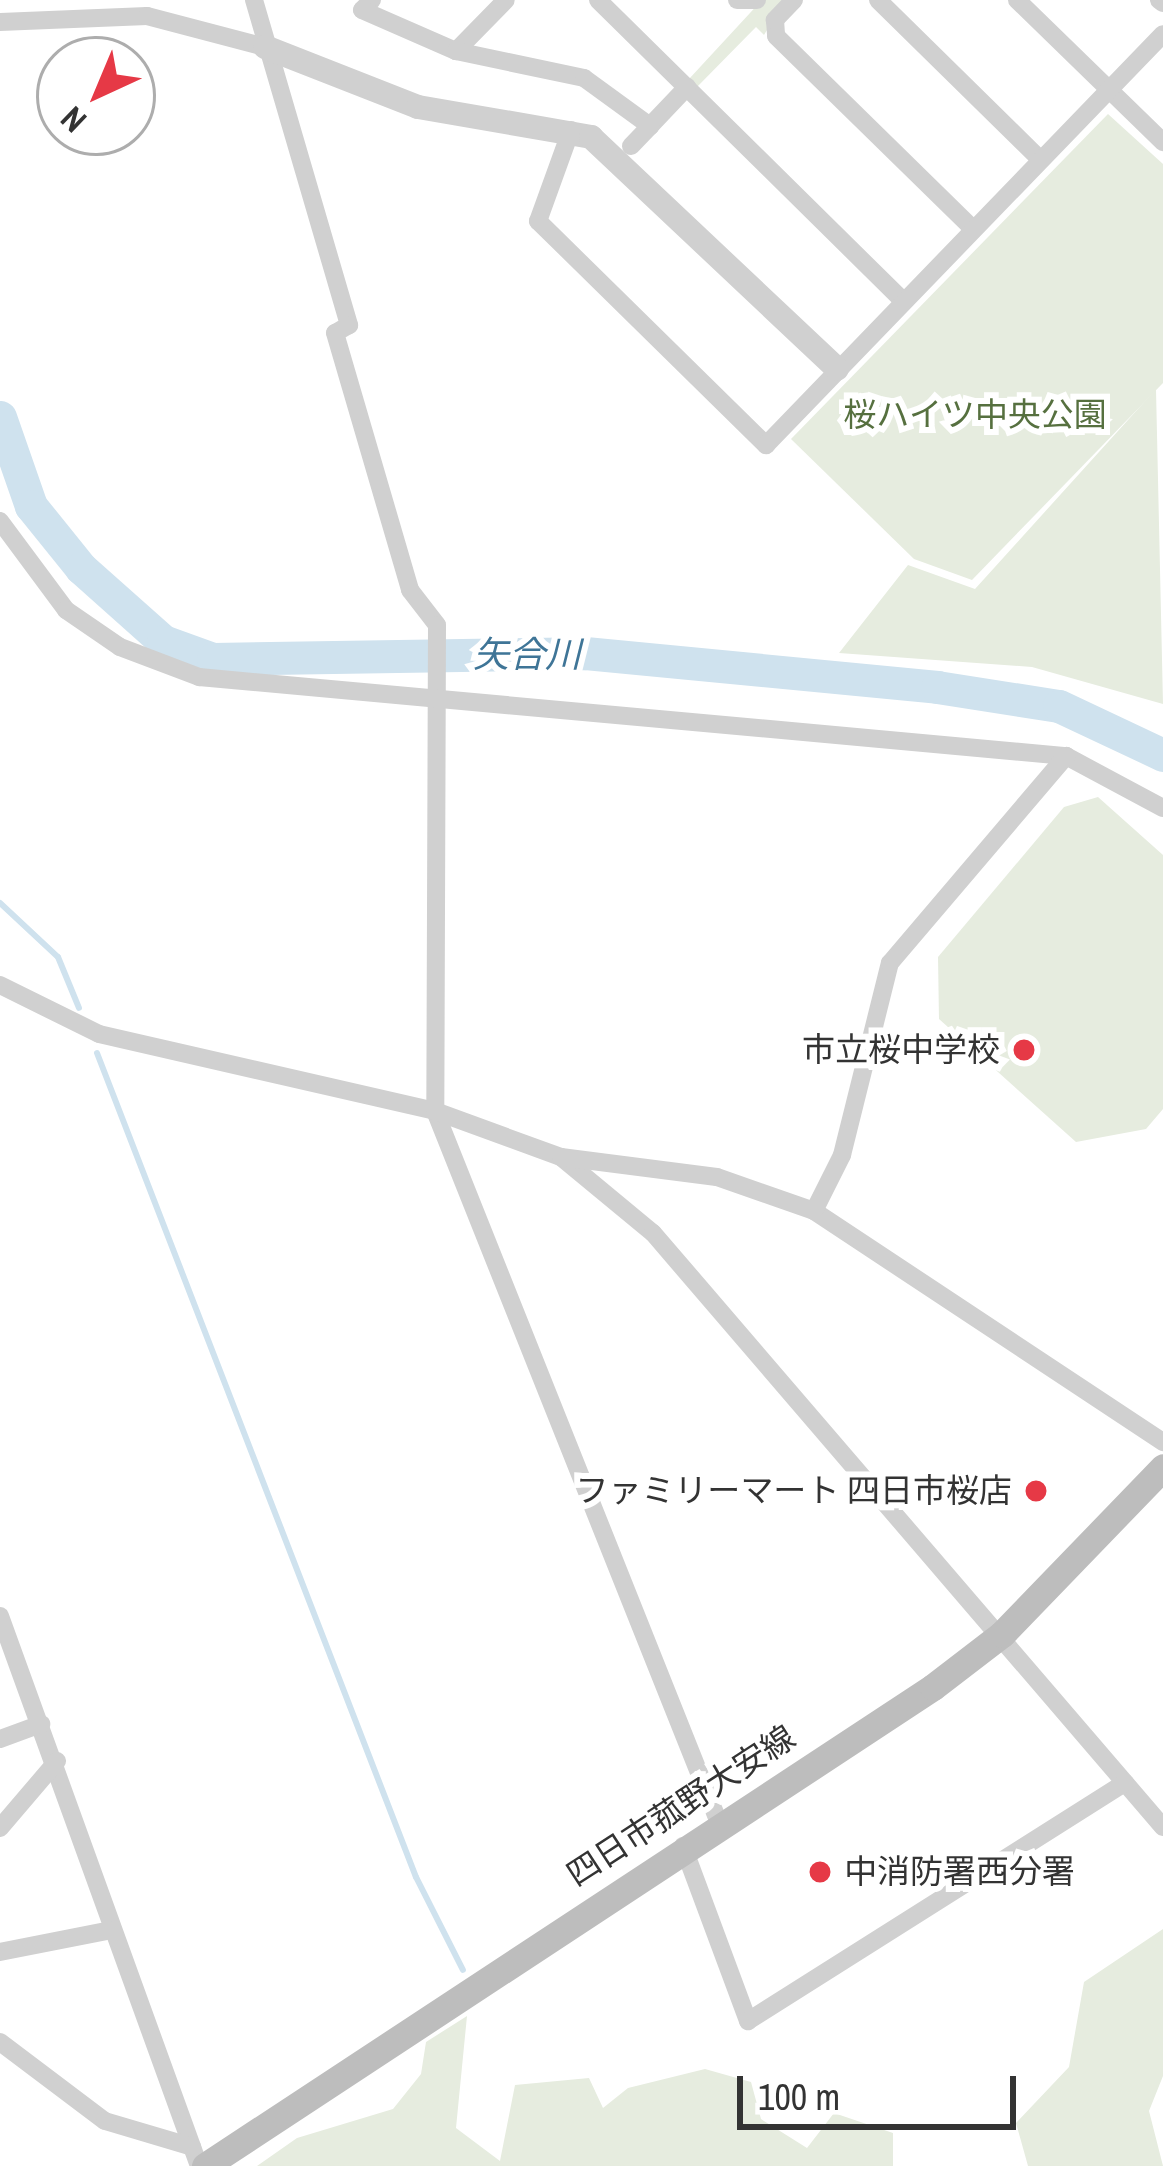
<!DOCTYPE html>
<meta charset="utf-8">
<style>
body{margin:0}
#map{position:relative;width:1163px;height:2166px;overflow:hidden;background:#fff;font-family:"Archivo Narrow","Noto Sans JP",sans-serif}
div>[style]{position:absolute}
.green>*{inset:0;background:#e6ecdf}
.stream>*{height:6px;margin:-3px;padding:0 3px;transform-origin:3px;border-radius:3px;background:#cfe2ee}
.river>*{height:33px;margin:-16.5px;padding:0 16.5px;transform-origin:16.5px;border-radius:16.5px;background:#cfe2ee}
.minor>*{height:18px;margin:-9px;padding:0 9px;transform-origin:9px;border-radius:9px;background:#d0d0d0}
.tertiary>*{height:24px;margin:-12px;padding:0 12px;transform-origin:12px;border-radius:12px;background:#d0d0d0}
.secondary>*{height:27px;margin:-13.5px;padding:0 13.5px;transform-origin:13.5px;border-radius:13.5px;background:#bdbdbd}
.dots>*{width:33px;height:33px;translate:-50% -50%;box-sizing:border-box;border:6px solid #fff;border-radius:50%}
span{translate:-50% -50%;white-space:nowrap;text-align:center;line-height:1.15;-webkit-text-stroke:12px #fff;paint-order:stroke}
.park-label{font-size:33px;color:#56703f}
.poi-label{font-size:33px;color:#333}
.right{translate:-100% -50%;text-align:right}
.left{translate:0 -50%;text-align:left}
.street-label{font-size:33px;color:#333}
.water-label{font-size:36px;color:#3f7597;font-style:italic}
.north{position:absolute;left:36px;top:36px;width:120px;height:120px;box-sizing:border-box;background:#fff;border:3px solid #adadad;border-radius:50%;rotate:224deg;font-size:33px;font-weight:700;line-height:48px;text-align:center;color:#333}
.north::after{content:'';display:block;margin:auto;width:42px;height:54px;background:#e63946;clip-path:polygon(50% 0,100% 100%,50% 72%,0 100%)}
.scale{position:absolute;left:737px;top:2076px;width:279px;height:54px;box-sizing:border-box;border:6px solid #333;border-top:0;padding-left:15px;font-size:36px;line-height:42px;white-space:nowrap;color:#333;-webkit-text-stroke:9px #fff;paint-order:stroke}
</style>
<div id="map">
<div class="green">
<i style="clip-path:polygon(762px 0,785px 0,764px 35px,756px 27px,697px 87px,689px 79px)"></i>
<i style="clip-path:polygon(1108px 114px,1163px 164px,1163px 383px,972px 580px,914px 559px,791px 439px)"></i>
<i style="clip-path:polygon(1156px 389px,1163px 704px,1032px 667px,839px 653px,908px 565px,975px 589px)"></i>
<i style="clip-path:polygon(1098px 797px,1163px 855px,1163px 1109px,1146px 1129px,1076px 1142px,939px 1019px,938px 957px,1064px 807px)"></i>
<i style="clip-path:polygon(1163px 1929px,1163px 2076px,1149px 2111px,1163px 2166px,1028px 2166px,1016px 2123px,1069px 2067px,1084px 1982px)"></i>
<i style="clip-path:polygon(467px 2016px,456px 2128px,500px 2161px,515px 2085px,589px 2078px,603px 2108px,628px 2088px,705px 2069px,751px 2082px,761px 2119px,807px 2148px,834px 2113px,893px 2133px,893px 2166px,257px 2166px,297px 2138px,393px 2109px,421px 2074px,426px 2042px)"></i>
</div>
<div class="stream">
<i style="left:0;top:903px;width:79px;rotate:43deg"></i>
<i style="left:58px;top:957px;width:55px;rotate:67.6deg"></i>
<i style="left:97px;top:1053px;width:884px;rotate:68.84deg"></i>
<i style="left:416px;top:1877px;width:104px;rotate:63.2deg"></i>
</div>
<div class="river">
<i style="left:0;top:417px;width:94px;rotate:70.8deg"></i>
<i style="left:31px;top:506px;width:80px;rotate:51.1deg"></i>
<i style="left:81px;top:568px;width:110px;rotate:41.7deg"></i>
<i style="left:163px;top:641px;width:53px;rotate:19.8deg"></i>
<i style="left:213px;top:659px;width:372px;rotate:-0.9deg"></i>
<i style="left:585px;top:653px;width:354px;rotate:5.5deg"></i>
<i style="left:937px;top:687px;width:123px;rotate:8.9deg"></i>
<i style="left:1059px;top:706px;width:115px;rotate:25.2deg"></i>
</div>
<div class="minor">
<i style="left:254px;top:0;width:339px;rotate:73.7deg"></i>
<i style="left:349px;top:325px;width:16px;rotate:150deg"></i>
<i style="left:335px;top:333px;width:268px;rotate:73.7deg"></i>
<i style="left:410px;top:590px;width:44px;rotate:52.4deg"></i>
<i style="left:437px;top:625px;width:486px;rotate:90.2deg"></i>
<i style="left:435px;top:1111px;width:767px;rotate:68.25deg"></i>
<i style="left:372px;top:0;width:14px;rotate:135deg"></i>
<i style="left:362px;top:10px;width:103px;rotate:23.6deg"></i>
<i style="left:456px;top:51px;width:71px;rotate:-45.6deg"></i>
<i style="left:598px;top:0;width:429px;rotate:44.6deg"></i>
<i style="left:737px;top:0;width:20px"></i>
<i style="left:794px;top:0;width:28px;rotate:134deg"></i>
<i style="left:775px;top:20px;width:16px;rotate:86deg"></i>
<i style="left:776px;top:36px;width:276px;rotate:44.4deg"></i>
<i style="left:878px;top:0;width:228px;rotate:44.5deg"></i>
<i style="left:1017px;top:0;width:204px;rotate:44.2deg"></i>
<i style="left:1159px;top:0;width:5px;rotate:37deg"></i>
<i style="left:0;top:22px;width:147px;rotate:-2.3deg"></i>
<i style="left:147px;top:16px;width:122px;rotate:14.7deg"></i>
<i style="left:456px;top:51px;width:131px;rotate:11.9deg"></i>
<i style="left:584px;top:78px;width:82px;rotate:36deg"></i>
<i style="left:650px;top:126px;width:54px;rotate:-46.5deg"></i>
<i style="left:571px;top:130px;width:97px;rotate:109.9deg"></i>
<i style="left:538px;top:221px;width:320px;rotate:44.5deg"></i>
<i style="left:766px;top:445px;width:571px;rotate:-45.99deg"></i>
<i style="left:631px;top:146px;width:28px;rotate:-46deg"></i>
<i style="left:0;top:521px;width:111px;rotate:53.4deg"></i>
<i style="left:66px;top:610px;width:65px;rotate:34.4deg"></i>
<i style="left:120px;top:647px;width:85px;rotate:20.8deg"></i>
<i style="left:199px;top:677px;width:871px;rotate:5.21deg"></i>
<i style="left:1066px;top:756px;width:110px;rotate:28.2deg"></i>
<i style="left:0;top:985px;width:110px;rotate:26.3deg"></i>
<i style="left:99px;top:1034px;width:345px;rotate:12.9deg"></i>
<i style="left:435px;top:1111px;width:134px;rotate:20.1deg"></i>
<i style="left:561px;top:1157px;width:119px;rotate:39.6deg"></i>
<i style="left:653px;top:1233px;width:783px;rotate:49.35deg"></i>
<i style="left:561px;top:1157px;width:157px;rotate:7.3deg"></i>
<i style="left:717px;top:1177px;width:103px;rotate:19.3deg"></i>
<i style="left:814px;top:1211px;width:419px;rotate:33.5deg"></i>
<i style="left:814px;top:1211px;width:63px;rotate:-63.4deg"></i>
<i style="left:842px;top:1155px;width:198px;rotate:-76deg"></i>
<i style="left:890px;top:963px;width:272px;rotate:-49.6deg"></i>
<i style="left:0;top:1616px;width:585px;rotate:70.11deg"></i>
<i style="left:0;top:1739px;width:44px;rotate:-20.1deg"></i>
<i style="left:0;top:1828px;width:88px;rotate:-49.6deg"></i>
<i style="left:683px;top:1846px;width:187px;rotate:69.6deg"></i>
<i style="left:748px;top:2021px;width:446px;rotate:-32.3deg"></i>
<i style="left:0;top:1952px;width:113px;rotate:-11.2deg"></i>
<i style="left:0;top:2042px;width:131px;rotate:37deg"></i>
<i style="left:105px;top:2121px;width:91px;rotate:16.6deg"></i>
</div>
<div class="tertiary">
<i style="left:265px;top:47px;width:164px;rotate:21.4deg"></i>
<i style="left:418px;top:107px;width:176px;rotate:9.8deg"></i>
<i style="left:591px;top:137px;width:338px;rotate:43.3deg"></i>
</div>
<div class="secondary">
<i style="left:205px;top:2166px;width:871px;rotate:-33.34deg"></i>
<i style="left:933px;top:1687px;width:87px;rotate:-37.5deg"></i>
<i style="left:1002px;top:1634px;width:232px;rotate:-46deg"></i>
</div>
<div class="dots">
<i style="left:1024px;top:1050px;background:#e63946"></i>
<i style="left:1036px;top:1491px;background:#e63946"></i>
<i style="left:820px;top:1872px;background:#e63946"></i>
</div>
<div class="park-label">
<span style="left:975px;top:415px">桜ハイツ中央公園</span>
</div>
<div class="poi-label">
<span class="right" style="left:1000px;top:1050px">市立桜中学校</span>
<span class="right" style="left:1012px;top:1491px">ファミリーマート 四日市桜店</span>
<span class="left" style="left:844px;top:1872px">中消防署西分署</span>
</div>
<div class="street-label">
<span style="left:681px;top:1806px;rotate:-33deg">四日市菰野大安線</span>
</div>
<div class="water-label">
<span style="left:527px;top:655px">矢合川</span>
</div>
<div class="north">N</div>
<div class="scale">100 m</div>
</div>
